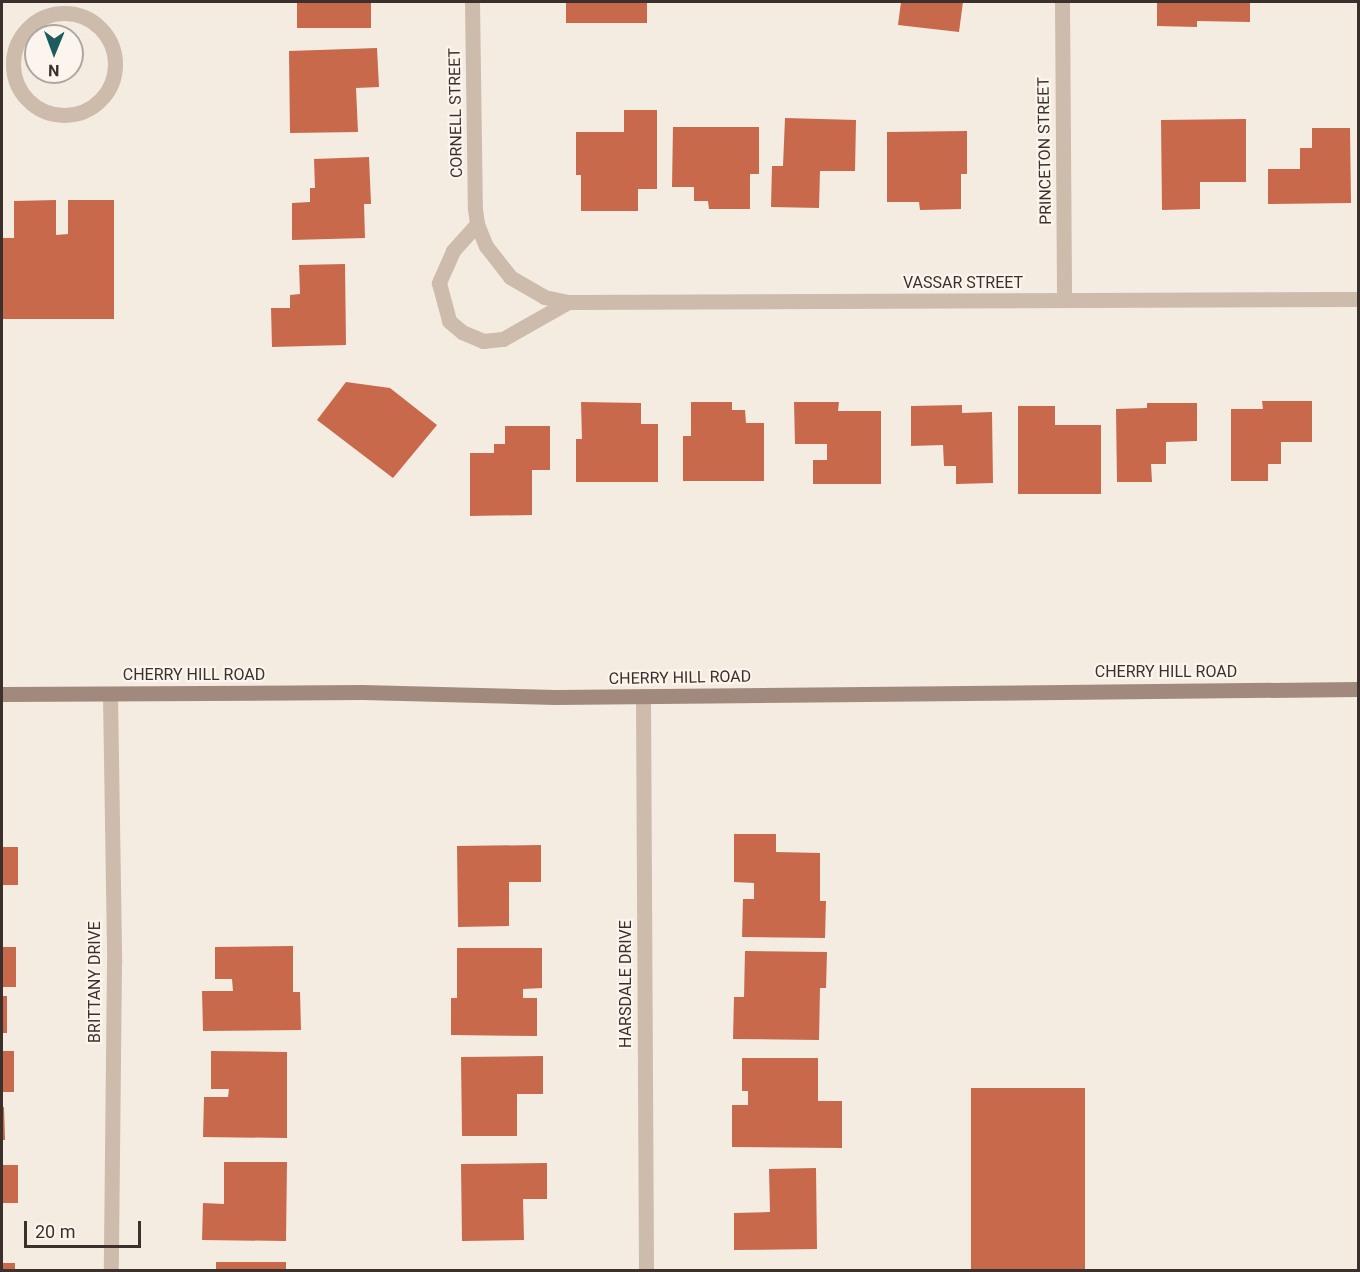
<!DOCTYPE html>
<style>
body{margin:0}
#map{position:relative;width:1360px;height:1272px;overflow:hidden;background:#f4ebe1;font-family:Roboto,sans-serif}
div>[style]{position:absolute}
.building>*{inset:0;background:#c8694b;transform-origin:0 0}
.street>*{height:15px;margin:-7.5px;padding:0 7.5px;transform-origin:7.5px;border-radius:7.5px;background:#cdbbac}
.street>.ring{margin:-7.5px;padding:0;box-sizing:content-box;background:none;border:15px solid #cdbbac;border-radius:50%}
.secondary>*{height:15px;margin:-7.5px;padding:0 7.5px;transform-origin:7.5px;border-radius:7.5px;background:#a18a7d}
span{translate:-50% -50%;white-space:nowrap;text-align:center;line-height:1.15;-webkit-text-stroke:4.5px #fbf5ee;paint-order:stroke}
.street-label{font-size:16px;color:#3b302b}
.frame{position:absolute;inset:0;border:3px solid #3b302b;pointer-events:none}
.north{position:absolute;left:24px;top:24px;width:60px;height:60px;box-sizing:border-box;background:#fbf5ee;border:2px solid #aea6a0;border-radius:50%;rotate:181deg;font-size:16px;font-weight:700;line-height:24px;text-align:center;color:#3b302b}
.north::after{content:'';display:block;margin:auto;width:21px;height:27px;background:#1f5a5e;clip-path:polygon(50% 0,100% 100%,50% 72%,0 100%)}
.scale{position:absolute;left:24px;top:1221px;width:117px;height:27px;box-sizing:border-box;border:3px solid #3b302b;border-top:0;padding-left:8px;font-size:18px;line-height:21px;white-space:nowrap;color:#3b302b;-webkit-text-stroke:4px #fbf5ee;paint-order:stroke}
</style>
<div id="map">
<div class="building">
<i style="left:297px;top:2px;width:74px;height:26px"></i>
<i style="left:566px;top:2px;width:81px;height:21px"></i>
<i style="clip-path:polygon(901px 2px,963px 2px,959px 32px,898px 25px)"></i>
<i style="clip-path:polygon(1157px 2px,1250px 2px,1250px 22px,1197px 21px,1197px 27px,1157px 26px)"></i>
<i style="clip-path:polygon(377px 48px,379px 87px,356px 88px,358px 132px,290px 133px,289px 51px)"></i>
<i style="clip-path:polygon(624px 110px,657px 110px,657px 189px,638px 189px,638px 211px,581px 211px,581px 175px,576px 175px,576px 132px,624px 132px)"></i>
<i style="clip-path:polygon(785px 118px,856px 120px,855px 171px,820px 171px,819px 208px,771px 207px,772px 166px,783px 166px)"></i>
<i style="clip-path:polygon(1246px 119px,1246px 182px,1200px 182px,1200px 209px,1162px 210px,1161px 120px)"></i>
<i style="clip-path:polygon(673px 127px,759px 127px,759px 174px,750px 174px,750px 209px,709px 209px,708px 201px,694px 201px,694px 187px,672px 187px)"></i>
<i style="clip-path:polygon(1312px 128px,1350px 128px,1351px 203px,1268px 204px,1268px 169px,1300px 169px,1300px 148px,1312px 148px)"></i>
<i style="clip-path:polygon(967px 131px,967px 174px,961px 174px,961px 209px,920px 210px,919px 202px,887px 202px,887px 132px)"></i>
<i style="clip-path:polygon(369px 157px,371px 204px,364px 204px,365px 238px,292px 240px,292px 203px,310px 202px,310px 188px,315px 188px,314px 159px)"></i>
<i style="clip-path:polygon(56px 200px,56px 235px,68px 234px,68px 200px,114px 200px,114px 319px,2px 319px,2px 238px,14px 238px,14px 201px)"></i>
<i style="clip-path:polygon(345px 264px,346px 345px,272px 347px,271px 308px,290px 308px,290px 295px,300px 294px,299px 265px)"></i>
<i style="clip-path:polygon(346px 382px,390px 388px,437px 425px,393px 478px,317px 420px)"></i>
<i style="clip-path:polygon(1262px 401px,1312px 401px,1312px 442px,1281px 442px,1281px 464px,1268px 464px,1268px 481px,1231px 481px,1231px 409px,1263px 409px)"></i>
<i style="clip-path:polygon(581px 402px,641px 403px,641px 424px,658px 424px,658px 482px,576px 482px,576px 439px,582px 439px)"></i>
<i style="clip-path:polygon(691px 402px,732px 402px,732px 410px,745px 410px,746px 423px,764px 423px,764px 481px,683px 481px,683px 436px,691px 436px)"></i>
<i style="clip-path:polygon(794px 402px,839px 402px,838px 411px,881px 411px,881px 484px,813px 484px,813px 460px,827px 460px,827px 444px,795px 444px)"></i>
<i style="clip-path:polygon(1147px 403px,1197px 403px,1197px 441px,1166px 442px,1166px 464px,1151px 464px,1152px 482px,1117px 482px,1116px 409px,1147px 408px)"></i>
<i style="clip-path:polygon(962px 405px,962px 413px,992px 412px,993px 483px,956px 484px,956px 466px,944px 466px,943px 445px,911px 446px,911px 406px)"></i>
<i style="clip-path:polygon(1018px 406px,1055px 406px,1055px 425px,1101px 425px,1101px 494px,1018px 494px)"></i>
<i style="clip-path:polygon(505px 426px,550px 426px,550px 470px,532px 470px,532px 515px,470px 516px,470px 453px,494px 453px,494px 444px,505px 444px)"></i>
<i style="clip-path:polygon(734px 834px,776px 834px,776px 852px,820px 853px,820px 901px,826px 901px,825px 938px,742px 937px,743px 899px,754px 899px,754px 883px,734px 882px)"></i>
<i style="clip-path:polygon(541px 845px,541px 882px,509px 882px,509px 926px,458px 927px,457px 846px)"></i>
<i style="left:2px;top:847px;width:16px;height:38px"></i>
<i style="clip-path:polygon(293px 946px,293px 992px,300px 992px,301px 1030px,203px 1031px,202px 991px,233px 991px,232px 979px,215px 979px,215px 947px)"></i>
<i style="left:2px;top:947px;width:14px;height:40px"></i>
<i style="clip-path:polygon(457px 948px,542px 948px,542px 988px,523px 989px,523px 998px,537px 998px,537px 1036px,451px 1035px,451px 998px,457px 998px)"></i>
<i style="clip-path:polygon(745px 951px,827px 952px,826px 988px,820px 988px,819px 1040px,733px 1039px,734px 997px,744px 997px)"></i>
<i style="left:2px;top:996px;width:5px;height:37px"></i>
<i style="left:2px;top:1051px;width:12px;height:41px"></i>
<i style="clip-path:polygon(211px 1051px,287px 1052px,287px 1138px,203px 1137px,204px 1097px,228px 1097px,229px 1089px,211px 1089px)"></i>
<i style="clip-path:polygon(543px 1056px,543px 1094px,517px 1094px,517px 1136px,462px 1136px,461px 1057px)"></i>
<i style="clip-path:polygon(742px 1058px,818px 1058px,818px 1101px,842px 1101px,842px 1148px,732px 1147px,732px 1105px,748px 1105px,748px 1091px,742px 1091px)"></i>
<i style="left:1085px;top:1088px;width:182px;height:114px;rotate:90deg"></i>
<i style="clip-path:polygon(2px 1107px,4px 1107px,5px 1140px,2px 1140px)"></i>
<i style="clip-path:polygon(224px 1162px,287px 1162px,286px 1241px,202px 1240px,203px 1203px,224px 1204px)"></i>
<i style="clip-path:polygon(547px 1163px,547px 1199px,523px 1199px,524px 1240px,462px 1241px,461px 1164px)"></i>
<i style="left:2px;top:1165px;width:16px;height:38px"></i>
<i style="clip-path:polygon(816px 1168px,817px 1249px,734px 1250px,734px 1213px,770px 1212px,769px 1169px)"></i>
<i style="left:286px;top:1262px;width:8px;height:70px;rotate:90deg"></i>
<i style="left:2px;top:1263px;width:13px;height:7px"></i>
</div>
<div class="street">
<i style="left:472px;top:2px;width:207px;rotate:89.2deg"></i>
<i style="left:475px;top:209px;width:15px;rotate:82deg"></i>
<i style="left:477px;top:224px;width:24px;rotate:68deg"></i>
<i style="left:486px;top:246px;width:39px;rotate:52deg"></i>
<i style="left:510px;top:277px;width:39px;rotate:30deg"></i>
<i style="left:544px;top:297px;width:25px;rotate:12deg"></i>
<i style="left:568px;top:302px;width:790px;rotate:-0.22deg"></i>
<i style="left:1062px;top:2px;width:298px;rotate:89.6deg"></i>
<i class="ring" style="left:13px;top:13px;width:87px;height:87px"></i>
<i style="left:477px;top:224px;width:36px;rotate:132deg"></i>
<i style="left:453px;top:251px;width:35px;rotate:114deg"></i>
<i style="left:439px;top:283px;width:39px;rotate:75deg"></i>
<i style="left:449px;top:321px;width:17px;rotate:40deg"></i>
<i style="left:462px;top:332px;width:23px;rotate:23deg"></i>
<i style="left:483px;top:341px;width:20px;rotate:-6deg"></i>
<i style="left:503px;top:339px;width:75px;rotate:-29.6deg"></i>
<i style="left:110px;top:694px;width:269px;rotate:89.1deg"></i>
<i style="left:114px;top:963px;width:307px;rotate:90.6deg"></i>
<i style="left:643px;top:696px;width:574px;rotate:89.7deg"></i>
</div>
<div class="secondary">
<i style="left:2px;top:694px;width:360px;rotate:-0.3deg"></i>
<i style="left:362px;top:692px;width:193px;rotate:1.5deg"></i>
<i style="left:555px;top:697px;width:803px;rotate:-0.57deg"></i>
</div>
<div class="street-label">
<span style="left:456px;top:113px;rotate:-91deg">CORNELL STREET</span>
<span style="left:1045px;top:151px;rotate:-91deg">PRINCETON STREET</span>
<span style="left:963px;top:283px">VASSAR STREET</span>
<span style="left:1166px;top:672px">CHERRY HILL ROAD</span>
<span style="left:194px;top:675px">CHERRY HILL ROAD</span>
<span style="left:680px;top:678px;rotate:-1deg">CHERRY HILL ROAD</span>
<span style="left:95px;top:982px;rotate:-90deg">BRITTANY DRIVE</span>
<span style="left:626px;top:984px;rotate:-90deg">HARSDALE DRIVE</span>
</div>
<div class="frame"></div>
<div class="north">N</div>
<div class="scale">20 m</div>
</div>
